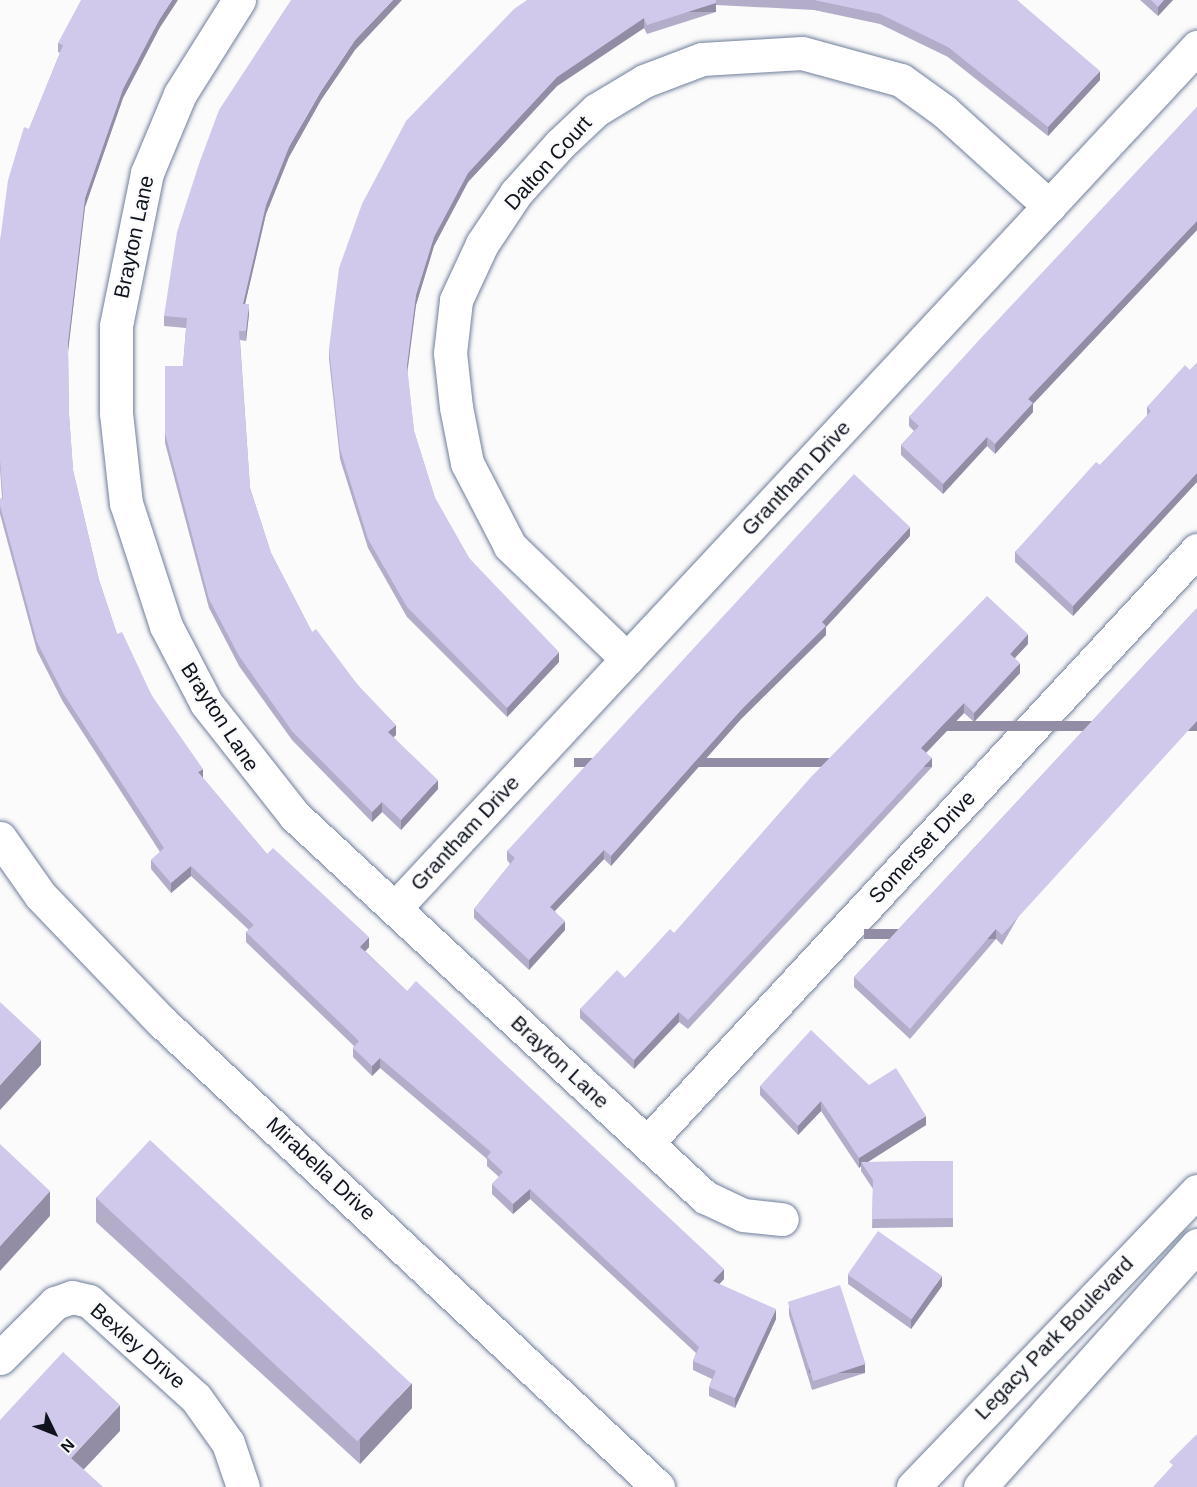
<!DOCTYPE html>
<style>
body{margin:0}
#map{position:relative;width:1197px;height:1487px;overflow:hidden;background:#fbfbfb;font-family:Helvetica,sans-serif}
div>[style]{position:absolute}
.roads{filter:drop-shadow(0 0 2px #707f9b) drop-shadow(0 0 2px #707f9b)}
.street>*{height:33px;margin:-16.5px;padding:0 16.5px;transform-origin:16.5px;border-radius:16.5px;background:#fff}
.wall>*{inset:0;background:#b3adca}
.shaded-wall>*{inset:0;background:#928da4;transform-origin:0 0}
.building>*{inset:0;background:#d0c9eb;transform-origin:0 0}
span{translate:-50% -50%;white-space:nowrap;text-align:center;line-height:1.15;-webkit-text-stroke:4.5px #fbfbfb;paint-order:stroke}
.street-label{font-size:21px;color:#0e131e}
.north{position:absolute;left:24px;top:1403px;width:60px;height:60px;-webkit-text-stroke:4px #fbfbfb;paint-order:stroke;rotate:133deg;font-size:16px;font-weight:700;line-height:24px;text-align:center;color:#0e131e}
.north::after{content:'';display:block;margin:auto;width:21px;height:27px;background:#0e131e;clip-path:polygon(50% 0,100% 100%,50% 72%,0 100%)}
</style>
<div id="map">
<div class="roads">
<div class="street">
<i style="left:239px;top:0;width:111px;rotate:122.1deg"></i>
<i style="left:180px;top:94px;width:86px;rotate:112.7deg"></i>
<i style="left:147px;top:173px;width:156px;rotate:101.5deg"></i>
<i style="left:116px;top:326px;width:87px;rotate:90deg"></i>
<i style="left:116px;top:413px;width:91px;rotate:83.7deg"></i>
<i style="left:126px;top:503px;width:129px;rotate:72deg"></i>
<i style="left:166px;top:626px;width:87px;rotate:62.5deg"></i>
<i style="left:206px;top:703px;width:144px;rotate:51.8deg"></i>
<i style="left:295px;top:816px;width:560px;rotate:42.9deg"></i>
<i style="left:705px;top:1197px;width:42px;rotate:25.3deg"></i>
<i style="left:743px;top:1215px;width:39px;rotate:6deg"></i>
<i style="left:627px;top:659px;width:163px;rotate:-136deg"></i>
<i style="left:510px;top:546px;width:93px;rotate:-117.4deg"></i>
<i style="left:467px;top:463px;width:57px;rotate:-101.1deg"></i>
<i style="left:456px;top:407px;width:54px;rotate:-96.3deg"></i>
<i style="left:450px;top:353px;width:53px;rotate:-83.5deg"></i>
<i style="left:456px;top:300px;width:62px;rotate:-65.1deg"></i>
<i style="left:482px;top:244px;width:61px;rotate:-56.3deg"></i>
<i style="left:516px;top:193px;width:66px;rotate:-48.1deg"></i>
<i style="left:560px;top:144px;width:50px;rotate:-43.4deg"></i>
<i style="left:596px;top:110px;width:56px;rotate:-31.1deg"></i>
<i style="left:644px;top:81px;width:62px;rotate:-20.8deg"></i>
<i style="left:702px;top:59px;width:100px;rotate:-3.4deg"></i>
<i style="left:802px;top:53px;width:103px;rotate:15.3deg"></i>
<i style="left:901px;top:80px;width:53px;rotate:35.8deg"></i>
<i style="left:944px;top:111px;width:142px;rotate:42.1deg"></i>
<i style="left:0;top:838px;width:70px;rotate:54.9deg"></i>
<i style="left:40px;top:895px;width:176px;rotate:46.2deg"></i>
<i style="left:162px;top:1022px;width:680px;rotate:43.15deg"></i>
<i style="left:395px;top:908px;width:1177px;rotate:-47.03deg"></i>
<i style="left:647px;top:1143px;width:809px;rotate:-47.15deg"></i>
<i style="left:0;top:1358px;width:78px;rotate:-45deg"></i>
<i style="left:55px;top:1303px;width:18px;rotate:-19deg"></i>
<i style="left:72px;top:1297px;width:17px;rotate:13deg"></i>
<i style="left:89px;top:1301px;width:144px;rotate:42.2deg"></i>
<i style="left:196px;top:1398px;width:55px;rotate:54.6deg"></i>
<i style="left:228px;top:1443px;width:46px;rotate:71.2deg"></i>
<i style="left:913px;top:1487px;width:410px;rotate:-46.2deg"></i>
<i style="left:980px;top:1487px;width:325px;rotate:-48.1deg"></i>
</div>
</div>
<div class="wall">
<i style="clip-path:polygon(527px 0,1017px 0,1100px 80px,1048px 136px,948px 57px,880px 24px,814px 10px,716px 5px,716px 12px,647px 34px,644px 28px,557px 86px,468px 182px,434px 246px,416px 305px,407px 370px,414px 431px,435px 498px,469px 558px,559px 662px,507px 717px,407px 617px,368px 548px,340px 459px,329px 359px,329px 349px)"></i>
<i style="clip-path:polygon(1140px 0,1173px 0,1158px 16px)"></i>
<i style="clip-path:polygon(159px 29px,123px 98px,85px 207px,68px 351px,69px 414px,73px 470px,99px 580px,117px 634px,152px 696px,203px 778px,267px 854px,369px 947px,365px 951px,407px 991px,724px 1279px,719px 1284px,776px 1319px,735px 1408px,709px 1396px,709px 1387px,712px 1379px,693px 1370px,693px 1361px,696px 1353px,530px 1199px,513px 1214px,492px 1194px,492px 1184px,499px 1177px,487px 1166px,487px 1159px,380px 1068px,372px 1076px,353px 1057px,353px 1048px,354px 1046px,246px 942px,246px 932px,249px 930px,191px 876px,171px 893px,151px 869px,151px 860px,160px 852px,63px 702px,37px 651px,0 514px,0 499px,2px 498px,0 469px,0 241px,29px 129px,60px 53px,58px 52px,58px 43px)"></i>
<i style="clip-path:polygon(355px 50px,321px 100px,289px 157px,266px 214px,245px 304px,249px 314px,246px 341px,240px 340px,250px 488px,271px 553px,312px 632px,357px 684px,396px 735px,393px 737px,438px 789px,401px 830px,382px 812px,372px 822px,292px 740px,239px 666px,209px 608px,165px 443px,165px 366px,183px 366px,186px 328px,164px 326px,164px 316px)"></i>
<i style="clip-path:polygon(1197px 107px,1197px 230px,1033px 404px,1033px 412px,995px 454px,987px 446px,943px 494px,901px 455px,901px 445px,914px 431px,909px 426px,909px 417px)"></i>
<i style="clip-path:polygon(1197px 363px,1197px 482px,1073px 616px,1015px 562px,1015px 552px,1100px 465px,1147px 416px,1147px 407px,1190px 370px)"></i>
<i style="clip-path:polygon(910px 536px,826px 627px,826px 635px,741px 719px,611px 866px,604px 859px,555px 911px,565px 930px,529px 970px,474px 918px,474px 909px,510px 864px,507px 860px,507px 851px)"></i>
<i style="clip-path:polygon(1197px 608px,1002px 945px,996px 939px,910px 1039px,854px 987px,854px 977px)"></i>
<i style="clip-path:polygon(1028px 644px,1015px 658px,1020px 673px,974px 722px,964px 713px,926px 753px,932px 767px,688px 1029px,679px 1022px,634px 1069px,580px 1018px,580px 1009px,625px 978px,674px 933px)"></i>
<i style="clip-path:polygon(869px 1085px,926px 1125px,868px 1162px,953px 1161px,953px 1227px,872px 1228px,873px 1189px,861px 1171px,861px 1166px,859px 1168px,821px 1111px,798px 1135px,760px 1095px,760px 1086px)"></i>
<i style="clip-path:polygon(96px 1197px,412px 1408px,360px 1464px,96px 1222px)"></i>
<i style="clip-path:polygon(848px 1275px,942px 1286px,911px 1329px,848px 1284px)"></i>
<i style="clip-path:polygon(789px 1306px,865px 1373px,812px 1390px,789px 1315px)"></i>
</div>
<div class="shaded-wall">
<i style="clip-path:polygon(172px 0,178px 0,159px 29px,123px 98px,85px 207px,68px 352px,68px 342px,85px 198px,123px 89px,159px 20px)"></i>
<i style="clip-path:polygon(393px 0,402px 0,355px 50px,321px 100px,289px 157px,266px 214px,243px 313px,243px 304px,266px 205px,289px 147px,321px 91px,355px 40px)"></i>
<i style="clip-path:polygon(1164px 0,1173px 0,1158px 16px,1158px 7px)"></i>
<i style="left:716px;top:3px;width:9px;height:72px;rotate:90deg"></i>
<i style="clip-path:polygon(644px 18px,644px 28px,557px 86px,468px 182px,434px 246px,416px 305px,407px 375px,407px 365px,416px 295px,434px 237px,468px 173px,557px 77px)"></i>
<i style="clip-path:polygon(1100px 71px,1100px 80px,1048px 136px,1048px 127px)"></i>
<i style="clip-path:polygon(1197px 221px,1197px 230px,1033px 404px,1033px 412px,995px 454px,995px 444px,1028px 399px)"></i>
<i style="clip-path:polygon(249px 304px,249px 314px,246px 341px,246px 331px)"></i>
<i style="clip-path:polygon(987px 437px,987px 446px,943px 494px,943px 484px)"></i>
<i style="clip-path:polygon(1197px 473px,1197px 482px,1073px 616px,1073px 606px)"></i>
<i style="clip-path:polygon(910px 527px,910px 536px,826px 627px,826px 635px,741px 719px,611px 866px,611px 856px,741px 710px)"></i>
<i style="clip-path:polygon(1028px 634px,1028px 644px,1010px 663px,1010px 654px)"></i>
<i style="clip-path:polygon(559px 652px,559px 662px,507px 717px,507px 708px)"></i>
<i style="clip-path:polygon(1020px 663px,1020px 673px,974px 722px,974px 713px)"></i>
<i style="clip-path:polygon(964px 703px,964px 713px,921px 758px,921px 748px)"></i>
<i style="left:1197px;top:721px;width:10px;height:290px;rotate:90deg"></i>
<i style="clip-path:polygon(396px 725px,396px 735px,388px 742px,388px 732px)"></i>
<i style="left:932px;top:758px;width:9px;height:358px;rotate:90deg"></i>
<i style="clip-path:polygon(203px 769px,203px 778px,198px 772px)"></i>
<i style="clip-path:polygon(438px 780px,438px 789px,401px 830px,401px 820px)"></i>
<i style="clip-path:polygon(382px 802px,382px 812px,372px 822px,372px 812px)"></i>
<i style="clip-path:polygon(604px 850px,604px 859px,550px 916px,550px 907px)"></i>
<i style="clip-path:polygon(191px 866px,191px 876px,171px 893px,171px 883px)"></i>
<i style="clip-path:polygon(565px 921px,565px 930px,529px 970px,529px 960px)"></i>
<i style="left:996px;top:929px;width:10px;height:132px;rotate:90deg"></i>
<i style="clip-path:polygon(369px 937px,369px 947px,360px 957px,360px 947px)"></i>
<i style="clip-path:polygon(679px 1012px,679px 1022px,634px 1069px,634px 1060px)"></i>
<i style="clip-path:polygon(41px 1040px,41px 1065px,0 1110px,0 1085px)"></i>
<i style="clip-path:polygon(380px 1058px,380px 1068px,372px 1076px,372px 1066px)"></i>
<i style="clip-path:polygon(821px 1101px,821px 1111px,798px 1135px,798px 1126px)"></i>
<i style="clip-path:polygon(926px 1116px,926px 1125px,863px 1165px,861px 1162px,861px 1166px,859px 1168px,859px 1158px)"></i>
<i style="clip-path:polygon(530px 1189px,530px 1199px,513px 1214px,513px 1204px)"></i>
<i style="clip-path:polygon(50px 1191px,50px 1216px,0 1271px,0 1246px)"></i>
<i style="clip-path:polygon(724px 1269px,724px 1279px,713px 1291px,713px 1281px)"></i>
<i style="clip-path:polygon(942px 1276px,942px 1286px,911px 1329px,911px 1320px)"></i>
<i style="clip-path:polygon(776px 1309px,776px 1319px,735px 1408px,735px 1398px)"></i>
<i style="left:865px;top:1364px;width:9px;height:56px;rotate:90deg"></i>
<i style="clip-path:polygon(412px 1383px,412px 1408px,360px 1464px,360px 1439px)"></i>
<i style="clip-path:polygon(120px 1405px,120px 1431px,71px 1483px,71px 1458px)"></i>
</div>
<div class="building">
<i style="clip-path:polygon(81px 0,172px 0,159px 20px,123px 89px,85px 198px,68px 342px,69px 414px,73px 470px,99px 580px,117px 634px,122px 632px,152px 696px,203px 769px,198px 772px,267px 854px,273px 848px,369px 937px,360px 947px,407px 991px,416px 981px,724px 1269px,713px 1281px,776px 1309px,735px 1398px,709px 1387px,716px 1371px,693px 1361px,699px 1347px,530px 1189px,513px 1204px,492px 1184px,503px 1172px,487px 1157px,491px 1152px,380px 1058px,372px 1066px,353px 1048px,359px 1041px,246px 932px,254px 925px,191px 866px,171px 883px,151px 860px,164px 848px,63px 693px,37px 642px,0 505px,0 499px,3px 498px,0 460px,0 241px,8px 180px,24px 127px,29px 129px,63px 45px,58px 43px)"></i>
<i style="clip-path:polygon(291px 0,393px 0,355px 40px,321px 91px,289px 147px,266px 205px,243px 304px,249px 304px,246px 331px,239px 331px,250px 488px,271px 553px,312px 632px,316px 629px,357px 684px,396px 725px,388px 732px,438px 780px,401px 820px,382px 802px,372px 812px,292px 731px,239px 656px,209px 599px,165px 433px,165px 366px,183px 366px,187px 318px,164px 316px,177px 232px,200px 161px,219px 110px)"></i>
<i style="clip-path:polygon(527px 0,716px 0,716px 3px,647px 25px,644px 18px,557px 77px,468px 173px,434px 237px,416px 295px,407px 365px,414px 431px,435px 498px,469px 558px,559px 652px,507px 708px,407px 607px,368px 539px,340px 449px,329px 349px,339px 268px,362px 204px,406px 121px,514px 9px)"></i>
<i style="clip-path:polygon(807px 0,1017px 0,1100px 71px,1048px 127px,948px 47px,880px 14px,814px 0)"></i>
<i style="clip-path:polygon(1151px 0,1164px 0,1158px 7px)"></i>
<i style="clip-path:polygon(1197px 107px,1197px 221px,1028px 399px,1033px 403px,995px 444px,987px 437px,943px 484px,901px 445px,919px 426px,909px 417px,980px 339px)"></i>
<i style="clip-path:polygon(1197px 363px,1197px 473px,1073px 606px,1015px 552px,1096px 462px,1100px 465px,1151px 411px,1147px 407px,1185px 365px,1190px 370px)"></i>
<i style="clip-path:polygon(854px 474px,910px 527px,822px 622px,826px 626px,741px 710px,611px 856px,604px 850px,550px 907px,565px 921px,529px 960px,474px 909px,515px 858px,507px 851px)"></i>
<i style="clip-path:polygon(987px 596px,1028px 634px,1010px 654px,1020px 663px,974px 713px,964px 703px,921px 748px,932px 758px,688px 1020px,679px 1012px,634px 1060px,580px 1009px,617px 970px,625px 978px,670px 929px,674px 933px,811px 777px)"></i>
<i style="clip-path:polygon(1197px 608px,1197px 721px,1002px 935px,996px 929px,910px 1029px,854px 977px)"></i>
<i style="clip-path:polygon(0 1002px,41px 1040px,0 1085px)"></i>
<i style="clip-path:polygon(811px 1030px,869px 1085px,896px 1068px,926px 1116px,859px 1158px,821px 1101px,798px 1126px,760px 1086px)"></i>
<i style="left:150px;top:1140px;width:357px;height:79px;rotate:43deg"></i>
<i style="clip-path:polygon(0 1144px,50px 1191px,0 1246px)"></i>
<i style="clip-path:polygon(953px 1161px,953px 1218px,872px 1219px,873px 1180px,861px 1162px)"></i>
<i style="left:878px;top:1231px;width:78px;height:53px;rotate:35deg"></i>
<i style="left:840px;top:1285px;width:83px;height:55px;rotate:72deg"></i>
<i style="clip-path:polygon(63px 1352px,120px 1405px,71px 1458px,103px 1487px,0 1487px,0 1420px)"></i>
<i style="clip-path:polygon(1197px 1434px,1197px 1487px,1153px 1487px,1173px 1465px,1169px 1462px)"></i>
</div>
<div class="street-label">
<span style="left:548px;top:163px;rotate:-48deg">Dalton Court</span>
<span style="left:134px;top:237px;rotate:-78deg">Brayton Lane</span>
<span style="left:796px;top:478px;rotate:-47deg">Grantham Drive</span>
<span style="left:220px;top:717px;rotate:57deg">Brayton Lane</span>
<span style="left:465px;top:833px;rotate:-47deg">Grantham Drive</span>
<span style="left:922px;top:847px;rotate:-47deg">Somerset Drive</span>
<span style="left:560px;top:1062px;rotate:43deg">Brayton Lane</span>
<span style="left:321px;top:1169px;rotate:43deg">Mirabella Drive</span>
<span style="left:1054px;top:1338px;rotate:-46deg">Legacy Park Boulevard</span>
<span style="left:138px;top:1346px;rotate:41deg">Bexley Drive</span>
</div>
<div class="north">N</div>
</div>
